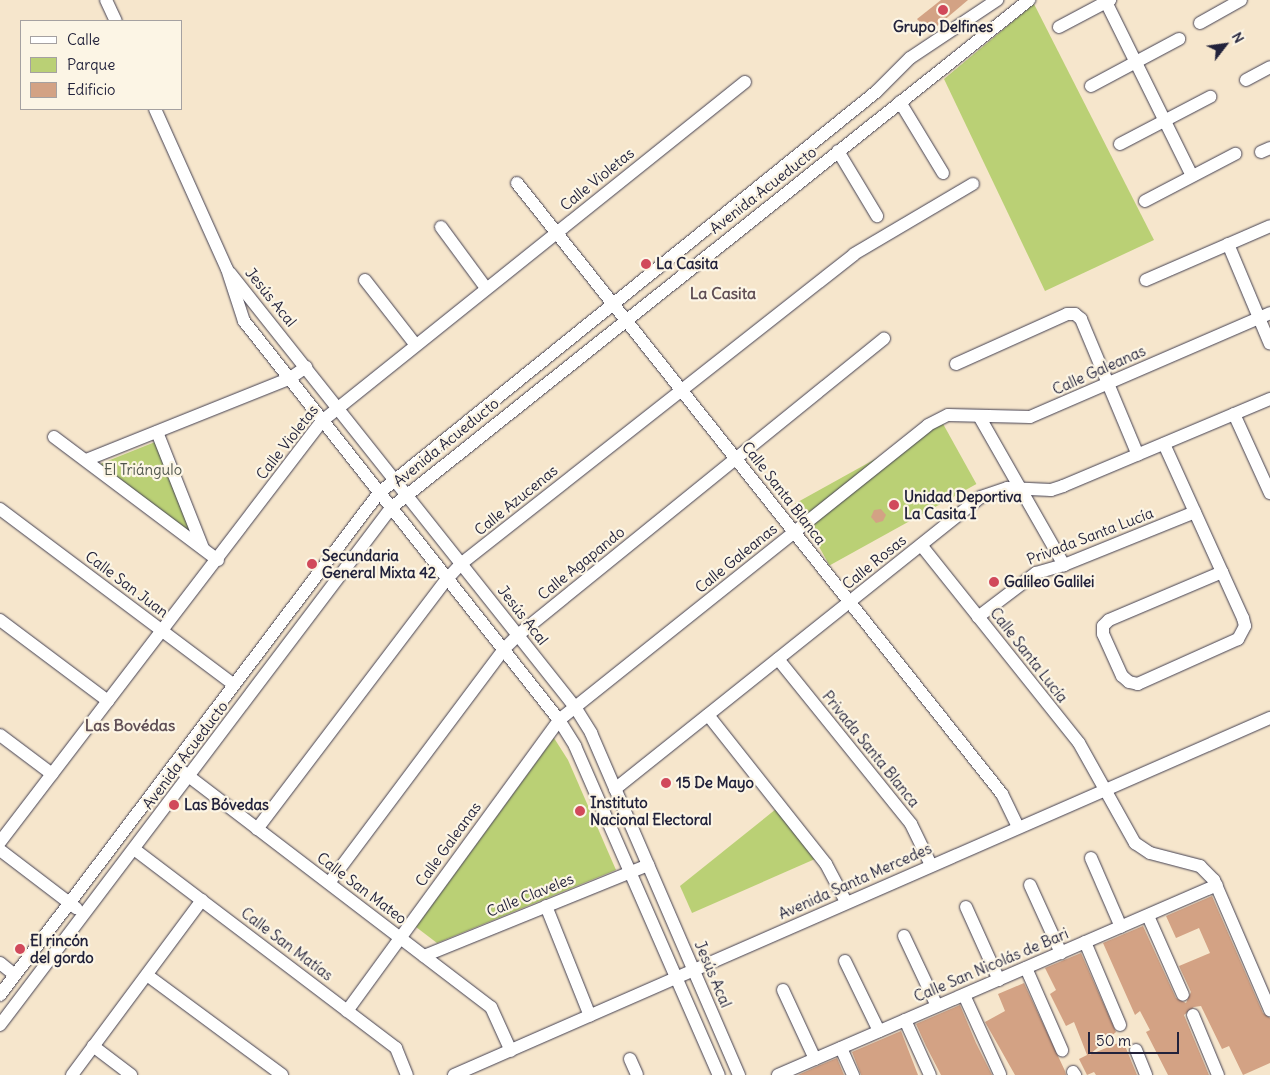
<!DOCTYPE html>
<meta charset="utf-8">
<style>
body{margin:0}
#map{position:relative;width:1270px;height:1075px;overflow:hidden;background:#f6e6cc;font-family:Delius,sans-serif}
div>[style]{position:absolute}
.green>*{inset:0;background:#bad075;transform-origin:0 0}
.building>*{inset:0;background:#d3a284}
.roads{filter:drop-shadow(0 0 1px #423f51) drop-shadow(0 0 1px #423f51)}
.minor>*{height:12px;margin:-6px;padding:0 6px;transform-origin:6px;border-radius:6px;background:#fff}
.dots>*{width:14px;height:14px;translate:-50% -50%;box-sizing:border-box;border:2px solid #fcf5e5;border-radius:50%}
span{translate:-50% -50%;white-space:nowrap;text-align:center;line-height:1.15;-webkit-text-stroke:4.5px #fcf5e5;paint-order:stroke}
.poi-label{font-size:15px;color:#22223b;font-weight:700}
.left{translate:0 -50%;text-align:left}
.street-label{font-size:15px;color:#22223b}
.park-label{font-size:15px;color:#50564c}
.neighbourhood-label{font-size:16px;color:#604f55;font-weight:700}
.legend{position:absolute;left:20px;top:20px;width:162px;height:90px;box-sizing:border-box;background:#fcf5e5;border:1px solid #a5a1a1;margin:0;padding:6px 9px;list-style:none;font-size:15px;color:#22223b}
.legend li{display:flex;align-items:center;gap:10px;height:25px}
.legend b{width:25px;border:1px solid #a5a1a1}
.north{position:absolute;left:1200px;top:20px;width:50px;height:50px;-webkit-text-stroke:4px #fcf5e5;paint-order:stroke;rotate:60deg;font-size:14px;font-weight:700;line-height:20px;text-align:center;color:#22223b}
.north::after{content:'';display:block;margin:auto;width:18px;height:22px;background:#22223b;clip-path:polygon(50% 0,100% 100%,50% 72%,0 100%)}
.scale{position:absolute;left:1088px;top:1032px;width:91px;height:22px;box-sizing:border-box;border:2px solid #22223b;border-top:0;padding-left:6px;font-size:15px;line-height:18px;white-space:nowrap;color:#22223b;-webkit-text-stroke:4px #fcf5e5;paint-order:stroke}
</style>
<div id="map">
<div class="green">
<i style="clip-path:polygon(1034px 4px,1154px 240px,1045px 291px,944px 79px)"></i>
<i style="left:942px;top:422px;width:71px;height:168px;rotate:61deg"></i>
<i style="clip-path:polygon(155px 442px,191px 533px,100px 464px)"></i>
<i style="clip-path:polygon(554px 738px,568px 760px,616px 870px,437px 943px,416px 927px)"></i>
<i style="clip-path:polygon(776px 809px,815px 859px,692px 913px,680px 886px)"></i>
</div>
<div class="building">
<i style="clip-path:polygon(941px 0,968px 0,929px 33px,917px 19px)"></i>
<i style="clip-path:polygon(881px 509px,886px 515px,883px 521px,876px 523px,871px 517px,874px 510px)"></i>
<i style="clip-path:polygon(1212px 896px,1263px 1013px,1270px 1018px,1270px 1063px,1243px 1075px,1229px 1046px,1222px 1049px,1201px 1006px,1194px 1007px,1184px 1015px,1209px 1075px,1168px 1075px,1146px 1032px,1150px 1030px,1140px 1011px,1135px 1015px,1103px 943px,1143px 926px,1176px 998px,1186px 1003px,1191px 992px,1179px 966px,1210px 953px,1199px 928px,1176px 938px,1166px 916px)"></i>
<i style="clip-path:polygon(1081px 953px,1116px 1032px,1089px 1055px,1123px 1041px,1137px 1075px,1096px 1075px,1094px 1072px,1087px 1075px,1079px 1059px,1087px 1055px,1082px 1042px,1074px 1022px,1066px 1026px,1050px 994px,1056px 990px,1045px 968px)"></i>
<i style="clip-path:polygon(1024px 983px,1065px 1071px,1066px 1075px,1015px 1075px,985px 1022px,1005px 1011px,998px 994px)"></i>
<i style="clip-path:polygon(960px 1005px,976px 1043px,992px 1075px,941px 1075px,926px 1046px,916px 1024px)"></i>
<i style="clip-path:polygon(901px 1031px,918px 1075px,861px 1075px,852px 1052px)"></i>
<i style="clip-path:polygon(837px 1058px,844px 1075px,798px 1075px,818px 1066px)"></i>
</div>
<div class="roads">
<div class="minor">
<i style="left:106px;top:0;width:23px;rotate:65deg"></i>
<i style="left:1105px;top:0;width:196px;rotate:63.7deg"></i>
<i style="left:1200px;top:23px;width:47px;rotate:-29.3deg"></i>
<i style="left:1059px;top:27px;width:58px;rotate:-27.9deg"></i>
<i style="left:1246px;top:80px;width:27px;rotate:-28deg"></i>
<i style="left:1091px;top:86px;width:100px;rotate:-28.1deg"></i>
<i style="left:900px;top:102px;width:83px;rotate:58.8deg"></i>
<i style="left:155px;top:109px;width:175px;rotate:65.8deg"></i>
<i style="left:227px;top:269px;width:55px;rotate:71.9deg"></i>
<i style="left:244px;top:321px;width:508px;rotate:51.71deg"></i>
<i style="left:559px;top:720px;width:31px;rotate:58deg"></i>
<i style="left:575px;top:746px;width:359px;rotate:66.4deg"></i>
<i style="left:1120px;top:144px;width:102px;rotate:-27.6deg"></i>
<i style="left:838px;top:151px;width:76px;rotate:59deg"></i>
<i style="left:1261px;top:152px;width:10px;rotate:-24deg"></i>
<i style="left:517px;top:183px;width:780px;rotate:51.56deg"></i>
<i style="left:1002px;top:794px;width:37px;rotate:64deg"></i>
<i style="left:1145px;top:201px;width:102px;rotate:-27.6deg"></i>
<i style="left:441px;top:227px;width:76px;rotate:53.6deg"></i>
<i style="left:1228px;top:244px;width:108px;rotate:67.2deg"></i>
<i style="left:230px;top:273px;width:554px;rotate:51.52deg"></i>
<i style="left:575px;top:707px;width:31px;rotate:58deg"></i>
<i style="left:591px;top:733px;width:373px;rotate:66.6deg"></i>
<i style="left:365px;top:280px;width:81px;rotate:52deg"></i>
<i style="left:1146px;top:280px;width:135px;rotate:-23.5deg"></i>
<i style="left:956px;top:364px;width:122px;rotate:-24.2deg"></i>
<i style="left:1067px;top:314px;width:8px"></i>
<i style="left:1075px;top:314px;width:8px;rotate:40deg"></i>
<i style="left:1081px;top:319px;width:147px;rotate:67.3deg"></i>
<i style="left:1234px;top:414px;width:87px;rotate:65.5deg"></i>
<i style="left:979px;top:416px;width:172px;rotate:60.3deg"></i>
<i style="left:157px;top:432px;width:125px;rotate:68.4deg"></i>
<i style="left:54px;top:437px;width:205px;rotate:36.9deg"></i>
<i style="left:1164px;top:444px;width:191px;rotate:65.6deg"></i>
<i style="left:1243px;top:618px;width:8px;rotate:76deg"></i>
<i style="left:1245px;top:626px;width:15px;rotate:118deg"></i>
<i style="left:1238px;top:639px;width:110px;rotate:155.8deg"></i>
<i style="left:1138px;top:684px;width:9px;rotate:-167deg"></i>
<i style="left:1129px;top:682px;width:9px;rotate:-139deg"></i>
<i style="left:1122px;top:676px;width:46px;rotate:-114.3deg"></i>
<i style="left:1103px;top:634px;width:8px;rotate:-90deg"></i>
<i style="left:1103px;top:626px;width:8px;rotate:-45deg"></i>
<i style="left:1109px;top:620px;width:123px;rotate:-23deg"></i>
<i style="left:86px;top:460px;width:219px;rotate:-21.8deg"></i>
<i style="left:289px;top:379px;width:21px;rotate:-35deg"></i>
<i style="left:0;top:509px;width:293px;rotate:36.9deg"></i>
<i style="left:921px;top:545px;width:253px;rotate:51.4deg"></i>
<i style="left:1079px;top:743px;width:115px;rotate:60.8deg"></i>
<i style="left:1135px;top:843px;width:18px;rotate:34deg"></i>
<i style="left:1150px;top:853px;width:52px;rotate:14.6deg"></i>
<i style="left:1200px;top:866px;width:20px;rotate:45deg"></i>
<i style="left:1214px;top:880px;width:142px;rotate:66.7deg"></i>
<i style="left:978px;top:617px;width:73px;rotate:-37.2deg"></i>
<i style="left:1036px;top:573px;width:29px;rotate:-16deg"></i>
<i style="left:1064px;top:565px;width:141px;rotate:-22deg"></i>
<i style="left:0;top:620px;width:135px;rotate:36.9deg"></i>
<i style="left:778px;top:659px;width:212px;rotate:51.1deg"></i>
<i style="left:911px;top:824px;width:46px;rotate:64deg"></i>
<i style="left:708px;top:715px;width:190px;rotate:51.6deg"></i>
<i style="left:826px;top:864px;width:43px;rotate:62.2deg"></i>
<i style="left:0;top:735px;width:65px;rotate:36.9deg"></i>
<i style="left:174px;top:765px;width:399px;rotate:37.4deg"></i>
<i style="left:491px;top:1007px;width:48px;rotate:65.6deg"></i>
<i style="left:615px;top:789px;width:468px;rotate:-38.6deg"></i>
<i style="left:981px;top:497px;width:28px;rotate:-19deg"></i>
<i style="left:1007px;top:488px;width:44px;rotate:2.6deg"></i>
<i style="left:1051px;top:490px;width:13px;rotate:-18deg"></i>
<i style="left:1063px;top:486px;width:225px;rotate:-22.8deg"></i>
<i style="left:257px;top:829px;width:314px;rotate:-52.8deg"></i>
<i style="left:447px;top:579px;width:22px;rotate:-47deg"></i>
<i style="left:462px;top:563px;width:499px;rotate:-38.2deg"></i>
<i style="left:854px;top:254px;width:138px;rotate:-30.5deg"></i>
<i style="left:0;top:842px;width:530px;rotate:-52.59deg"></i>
<i style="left:322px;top:421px;width:542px;rotate:-38.71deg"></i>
<i style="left:134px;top:849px;width:329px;rotate:37.2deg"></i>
<i style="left:396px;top:1048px;width:29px;rotate:68deg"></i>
<i style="left:0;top:850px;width:96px;rotate:37.3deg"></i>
<i style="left:1091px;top:858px;width:75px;rotate:66.5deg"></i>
<i style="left:329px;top:883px;width:291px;rotate:-53.2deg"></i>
<i style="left:503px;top:650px;width:21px;rotate:-45deg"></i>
<i style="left:518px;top:635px;width:471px;rotate:-39deg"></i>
<i style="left:1030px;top:885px;width:75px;rotate:65.5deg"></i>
<i style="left:546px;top:906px;width:118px;rotate:68.2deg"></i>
<i style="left:966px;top:907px;width:80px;rotate:65.7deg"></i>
<i style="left:1148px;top:916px;width:86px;rotate:66.1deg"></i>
<i style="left:904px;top:936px;width:77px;rotate:64.8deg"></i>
<i style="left:1085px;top:942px;width:90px;rotate:67.1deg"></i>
<i style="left:424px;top:956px;width:242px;rotate:-22.1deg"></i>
<i style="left:845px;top:961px;width:78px;rotate:64.1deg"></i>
<i style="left:0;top:963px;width:19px;rotate:39deg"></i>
<i style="left:1026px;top:968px;width:90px;rotate:66.3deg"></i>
<i style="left:147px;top:975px;width:168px;rotate:36.5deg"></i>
<i style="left:783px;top:990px;width:76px;rotate:65.1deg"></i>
<i style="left:0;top:995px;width:629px;rotate:-52.95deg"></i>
<i style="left:379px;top:493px;width:639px;rotate:-38.9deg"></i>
<i style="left:876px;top:92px;width:48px;rotate:-45deg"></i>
<i style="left:910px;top:58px;width:105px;rotate:-33.7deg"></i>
<i style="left:964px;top:995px;width:87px;rotate:65.5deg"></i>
<i style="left:347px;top:1011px;width:360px;rotate:-53.9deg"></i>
<i style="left:559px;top:720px;width:472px;rotate:-38.6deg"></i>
<i style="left:928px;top:425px;width:22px;rotate:-27deg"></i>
<i style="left:948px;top:415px;width:82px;rotate:1.4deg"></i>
<i style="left:1030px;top:417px;width:262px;rotate:-23.4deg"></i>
<i style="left:1193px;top:1015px;width:65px;rotate:67.4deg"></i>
<i style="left:905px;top:1020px;width:60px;rotate:65.6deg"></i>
<i style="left:0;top:1025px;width:648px;rotate:-52.9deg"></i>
<i style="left:391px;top:508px;width:816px;rotate:-38.53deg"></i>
<i style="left:93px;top:1046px;width:48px;rotate:37.3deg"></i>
<i style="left:841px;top:1048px;width:30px;rotate:66deg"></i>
<i style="left:1136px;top:1050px;width:27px;rotate:68deg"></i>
<i style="left:630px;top:1059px;width:17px;rotate:66deg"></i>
<i style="left:1073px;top:1072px;width:4px;rotate:56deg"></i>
<i style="left:72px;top:1075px;width:218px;rotate:-53.4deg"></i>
<i style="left:454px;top:1075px;width:891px;rotate:-23.63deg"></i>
<i style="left:778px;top:1075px;width:478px;rotate:-23.4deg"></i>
</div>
</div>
<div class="dots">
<i style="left:943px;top:10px;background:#d1495b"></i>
<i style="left:646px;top:264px;background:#d1495b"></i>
<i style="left:894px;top:505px;background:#d1495b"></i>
<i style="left:312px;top:564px;background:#d1495b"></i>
<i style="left:994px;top:582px;background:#d1495b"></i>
<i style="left:666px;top:783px;background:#d1495b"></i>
<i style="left:174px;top:805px;background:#d1495b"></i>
<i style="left:580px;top:811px;background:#d1495b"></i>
<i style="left:20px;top:949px;background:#d1495b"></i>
</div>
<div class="poi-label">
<span style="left:943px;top:27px">Grupo Delfines</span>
<span class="left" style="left:656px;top:264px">La Casita</span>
<span class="left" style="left:904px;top:505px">Unidad Deportiva<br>La Casita I</span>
<span class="left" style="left:322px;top:564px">Secundaria<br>General Mixta 42</span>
<span class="left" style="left:1004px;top:582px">Galileo Galilei</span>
<span class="left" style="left:676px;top:783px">15 De Mayo</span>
<span class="left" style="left:590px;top:811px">Instituto<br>Nacional Electoral</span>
<span class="left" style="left:184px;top:805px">Las Bóvedas</span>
<span class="left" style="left:30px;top:949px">El rincón<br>del gordo</span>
</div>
<div class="street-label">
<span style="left:597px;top:179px;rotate:-39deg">Calle Violetas</span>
<span style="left:763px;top:190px;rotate:-38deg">Avenida Acueducto</span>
<span style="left:271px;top:297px;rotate:51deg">Jesús Acal</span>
<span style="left:1099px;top:370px;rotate:-24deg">Calle Galeanas</span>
<span style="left:287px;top:442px;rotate:-52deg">Calle Violetas</span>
<span style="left:446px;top:442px;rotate:-39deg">Avenida Acueducto</span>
<span style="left:784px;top:493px;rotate:52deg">Calle Santa Blanca</span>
<span style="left:516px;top:500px;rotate:-39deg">Calle Azucenas</span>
<span style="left:1090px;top:536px;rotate:-21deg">Privada Santa Lucía</span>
<span style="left:736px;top:558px;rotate:-39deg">Calle Galeanas</span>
<span style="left:874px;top:562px;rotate:-39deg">Calle Rosas</span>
<span style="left:581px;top:563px;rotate:-39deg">Calle Agapando</span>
<span style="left:127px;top:584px;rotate:37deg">Calle San Juan</span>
<span style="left:523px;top:615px;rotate:52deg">Jesús Acal</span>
<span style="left:1029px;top:655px;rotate:52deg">Calle Santa Lucía</span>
<span style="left:871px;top:749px;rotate:51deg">Privada Santa Blanca</span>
<span style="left:185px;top:755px;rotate:-53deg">Avenida Acueducto</span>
<span style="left:448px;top:844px;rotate:-54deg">Calle Galeanas</span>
<span style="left:855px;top:881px;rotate:-24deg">Avenida Santa Mercedes</span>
<span style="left:362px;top:888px;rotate:37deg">Calle San Mateo</span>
<span style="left:530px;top:895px;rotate:-22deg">Calle Claveles</span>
<span style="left:287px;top:944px;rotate:37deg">Calle San Matías</span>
<span style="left:991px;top:965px;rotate:-23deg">Calle San Nicolás de Bari</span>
<span style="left:713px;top:974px;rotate:67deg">Jesús Acal</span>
</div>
<div class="park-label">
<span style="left:143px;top:470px">El Triángulo</span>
</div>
<div class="neighbourhood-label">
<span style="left:723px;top:293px">La Casita</span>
<span style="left:130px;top:725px">Las Bovédas</span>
</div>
<ul class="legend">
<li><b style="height:6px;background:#fff"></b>Calle</li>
<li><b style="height:14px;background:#bad075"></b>Parque</li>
<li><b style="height:14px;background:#d3a284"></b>Edificio</li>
</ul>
<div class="north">N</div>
<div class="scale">50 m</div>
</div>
